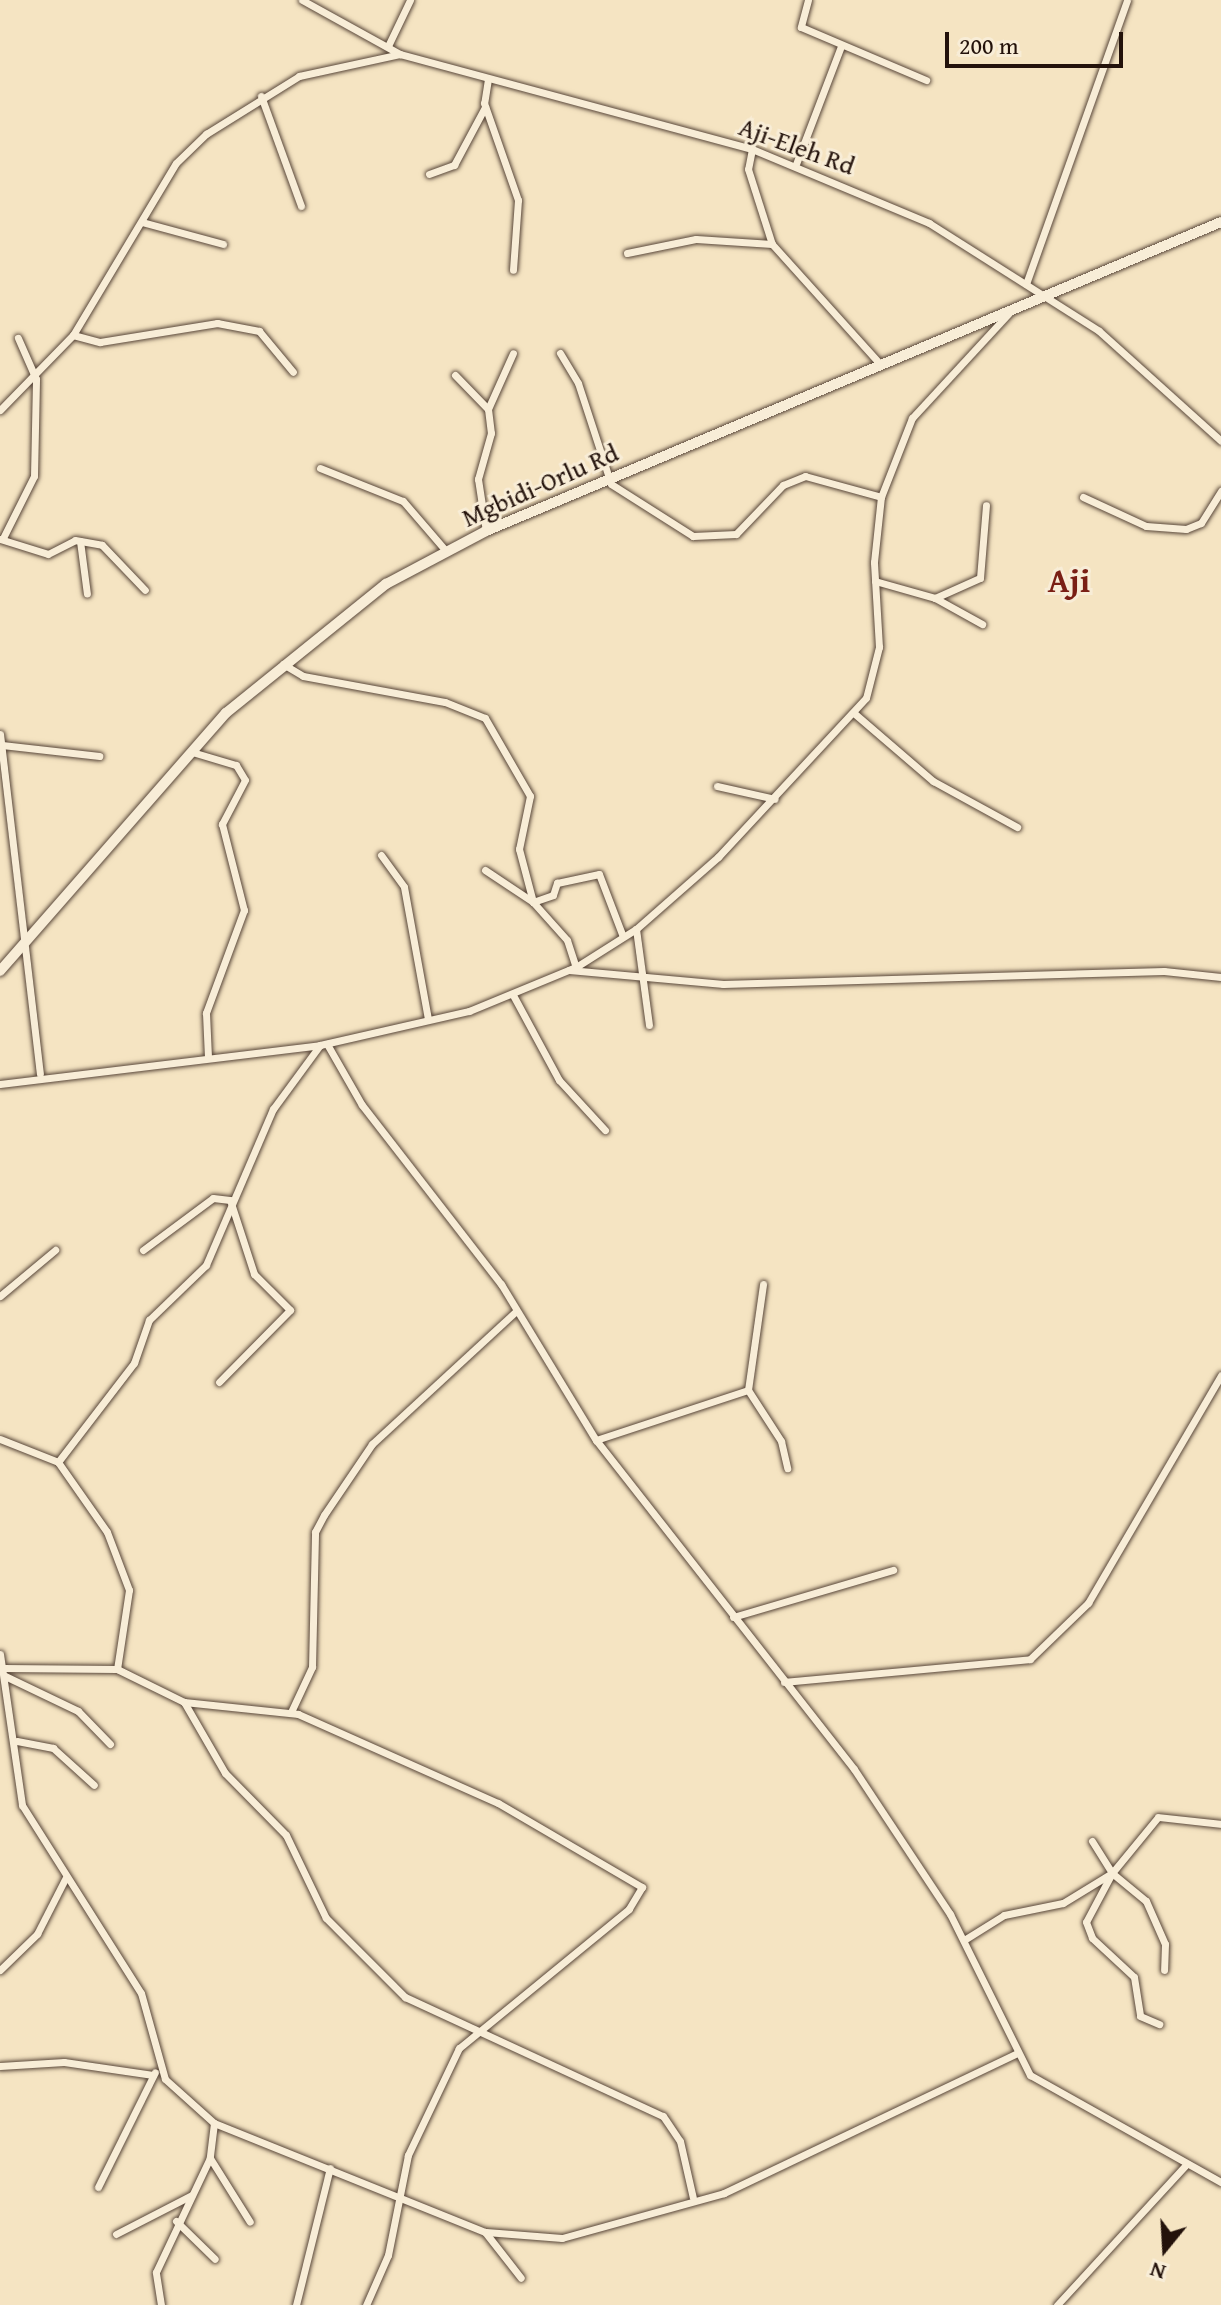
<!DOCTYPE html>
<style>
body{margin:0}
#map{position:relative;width:1221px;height:2305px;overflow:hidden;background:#f5e4c2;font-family:"Gentium Book Plus",serif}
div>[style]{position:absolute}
.roads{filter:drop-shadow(0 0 2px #584639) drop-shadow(0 0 2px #584639)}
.street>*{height:7px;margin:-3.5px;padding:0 3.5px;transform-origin:3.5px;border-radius:3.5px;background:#f8edd7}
.secondary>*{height:10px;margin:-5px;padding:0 5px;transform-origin:5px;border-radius:5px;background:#f8edd7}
span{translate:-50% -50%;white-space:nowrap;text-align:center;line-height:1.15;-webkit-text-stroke:6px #f8edd7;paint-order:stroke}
.street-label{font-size:26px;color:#23120b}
.district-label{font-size:34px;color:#7a1f14;font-weight:700}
.north{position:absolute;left:1125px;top:2209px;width:80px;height:80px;-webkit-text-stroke:6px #f8edd7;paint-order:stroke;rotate:198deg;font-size:22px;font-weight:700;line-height:32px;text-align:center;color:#23120b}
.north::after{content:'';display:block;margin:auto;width:28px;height:36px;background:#23120b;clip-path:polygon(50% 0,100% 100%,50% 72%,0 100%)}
.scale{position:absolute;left:945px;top:32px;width:178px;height:36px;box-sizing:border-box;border:4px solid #23120b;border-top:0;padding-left:10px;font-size:24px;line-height:28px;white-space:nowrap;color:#23120b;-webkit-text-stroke:6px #f8edd7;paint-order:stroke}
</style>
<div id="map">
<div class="roads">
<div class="street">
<i style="left:302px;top:0;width:112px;rotate:28.9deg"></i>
<i style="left:400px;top:54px;width:365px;rotate:15.1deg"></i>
<i style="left:752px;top:149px;width:192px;rotate:22.7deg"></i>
<i style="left:929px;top:223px;width:201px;rotate:32.4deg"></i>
<i style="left:1099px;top:331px;width:164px;rotate:42deg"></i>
<i style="left:808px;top:0;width:28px;rotate:105deg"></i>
<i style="left:801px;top:27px;width:136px;rotate:23deg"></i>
<i style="left:388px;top:46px;width:51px;rotate:-64.4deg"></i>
<i style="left:488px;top:79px;width:24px;rotate:99deg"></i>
<i style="left:484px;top:103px;width:103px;rotate:70.7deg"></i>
<i style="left:518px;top:200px;width:70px;rotate:94.1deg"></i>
<i style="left:261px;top:96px;width:117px;rotate:70deg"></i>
<i style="left:752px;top:149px;width:20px;rotate:101deg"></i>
<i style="left:748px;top:169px;width:79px;rotate:72.3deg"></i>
<i style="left:772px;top:244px;width:161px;rotate:48deg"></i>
<i style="left:796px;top:164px;width:126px;rotate:-69.1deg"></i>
<i style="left:429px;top:174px;width:27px;rotate:-20deg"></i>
<i style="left:454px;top:165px;width:66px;rotate:-61.9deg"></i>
<i style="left:142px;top:222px;width:84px;rotate:15.2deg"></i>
<i style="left:627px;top:253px;width:70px;rotate:-11.5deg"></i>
<i style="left:696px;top:239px;width:76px;rotate:3.8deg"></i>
<i style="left:1026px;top:284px;width:301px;rotate:-70.4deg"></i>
<i style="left:73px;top:335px;width:28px;rotate:15deg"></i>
<i style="left:100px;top:342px;width:119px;rotate:-9.2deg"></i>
<i style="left:217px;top:323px;width:43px;rotate:10.8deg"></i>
<i style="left:259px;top:331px;width:53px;rotate:50.3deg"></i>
<i style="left:560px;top:353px;width:35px;rotate:59deg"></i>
<i style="left:578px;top:383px;width:106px;rotate:71.9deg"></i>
<i style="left:611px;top:484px;width:97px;rotate:32.4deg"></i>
<i style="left:693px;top:536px;width:43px;rotate:-2.7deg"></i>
<i style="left:736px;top:534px;width:68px;rotate:-46.2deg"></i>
<i style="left:783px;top:485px;width:24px;rotate:-22deg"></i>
<i style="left:805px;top:476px;width:79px;rotate:15.4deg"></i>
<i style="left:455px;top:375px;width:47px;rotate:45.9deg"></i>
<i style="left:488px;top:409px;width:24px;rotate:83deg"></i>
<i style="left:491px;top:433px;width:48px;rotate:105.8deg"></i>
<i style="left:478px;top:479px;width:53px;rotate:81.3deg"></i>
<i style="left:488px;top:409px;width:61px;rotate:-65.9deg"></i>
<i style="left:0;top:410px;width:105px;rotate:-45.8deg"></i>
<i style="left:73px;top:335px;width:200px;rotate:-59.1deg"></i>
<i style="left:176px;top:163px;width:42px;rotate:-44deg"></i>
<i style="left:206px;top:134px;width:110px;rotate:-31.9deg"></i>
<i style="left:299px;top:76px;width:103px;rotate:-12.3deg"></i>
<i style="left:320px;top:468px;width:89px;rotate:21.7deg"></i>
<i style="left:403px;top:501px;width:66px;rotate:49.3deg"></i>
<i style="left:1083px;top:497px;width:69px;rotate:24.7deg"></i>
<i style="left:1146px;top:526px;width:40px;rotate:4.3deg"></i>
<i style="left:1186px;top:529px;width:16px;rotate:-22deg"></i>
<i style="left:1201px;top:523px;width:38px;rotate:-58deg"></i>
<i style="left:3px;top:538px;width:69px;rotate:-63.4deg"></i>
<i style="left:34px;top:476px;width:97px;rotate:-88.8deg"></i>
<i style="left:36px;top:379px;width:45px;rotate:-113.7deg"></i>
<i style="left:0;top:539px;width:50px;rotate:17.4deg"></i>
<i style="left:48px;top:554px;width:30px;rotate:-27deg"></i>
<i style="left:75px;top:540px;width:27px;rotate:10deg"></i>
<i style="left:102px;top:545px;width:62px;rotate:46.3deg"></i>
<i style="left:80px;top:541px;width:53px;rotate:82.5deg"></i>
<i style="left:875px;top:581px;width:62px;rotate:15.8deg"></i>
<i style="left:935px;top:598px;width:54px;rotate:29deg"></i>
<i style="left:935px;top:598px;width:49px;rotate:-24deg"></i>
<i style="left:980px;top:578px;width:73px;rotate:-85.3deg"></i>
<i style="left:283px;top:664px;width:23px;rotate:31deg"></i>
<i style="left:303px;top:676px;width:144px;rotate:10.4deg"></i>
<i style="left:445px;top:702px;width:43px;rotate:21.8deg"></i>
<i style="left:485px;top:718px;width:90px;rotate:60deg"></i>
<i style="left:530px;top:796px;width:54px;rotate:101.7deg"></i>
<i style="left:519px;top:849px;width:55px;rotate:75.2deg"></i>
<i style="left:533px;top:902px;width:51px;rotate:48.2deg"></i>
<i style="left:567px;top:940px;width:28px;rotate:72deg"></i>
<i style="left:855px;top:714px;width:103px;rotate:40.7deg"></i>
<i style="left:933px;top:781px;width:96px;rotate:28.7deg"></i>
<i style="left:0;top:734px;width:342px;rotate:83.3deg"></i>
<i style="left:2px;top:745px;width:98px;rotate:6.5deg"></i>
<i style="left:192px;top:752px;width:46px;rotate:16.5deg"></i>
<i style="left:236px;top:765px;width:17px;rotate:59deg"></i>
<i style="left:245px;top:780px;width:50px;rotate:117.6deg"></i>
<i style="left:222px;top:824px;width:89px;rotate:75.7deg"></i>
<i style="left:244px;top:910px;width:110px;rotate:110.3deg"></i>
<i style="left:206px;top:1013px;width:44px;rotate:87.4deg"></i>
<i style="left:717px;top:786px;width:59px;rotate:12.6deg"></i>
<i style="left:381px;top:855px;width:39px;rotate:54deg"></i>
<i style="left:404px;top:887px;width:134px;rotate:79.7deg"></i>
<i style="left:485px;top:870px;width:58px;rotate:33.7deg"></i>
<i style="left:533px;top:902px;width:21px;rotate:-19deg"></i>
<i style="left:553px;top:895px;width:13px;rotate:-72deg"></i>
<i style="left:557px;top:883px;width:43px;rotate:-12.1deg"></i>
<i style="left:599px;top:874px;width:67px;rotate:69.1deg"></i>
<i style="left:636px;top:929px;width:97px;rotate:82.3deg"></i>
<i style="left:569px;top:970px;width:155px;rotate:5.2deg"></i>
<i style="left:723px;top:984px;width:441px;rotate:-1.7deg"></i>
<i style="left:1164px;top:971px;width:57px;rotate:6deg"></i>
<i style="left:513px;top:995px;width:97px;rotate:61.6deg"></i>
<i style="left:559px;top:1080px;width:68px;rotate:47.4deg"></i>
<i style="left:327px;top:1044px;width:70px;rotate:60.2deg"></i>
<i style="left:362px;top:1105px;width:227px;rotate:52.2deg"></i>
<i style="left:501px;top:1284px;width:183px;rotate:58.7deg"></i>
<i style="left:596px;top:1440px;width:418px;rotate:51.9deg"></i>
<i style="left:854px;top:1769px;width:174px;rotate:56.5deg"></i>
<i style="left:950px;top:1914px;width:180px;rotate:63.6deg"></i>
<i style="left:1030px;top:2075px;width:219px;rotate:29.3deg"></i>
<i style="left:0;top:1084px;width:322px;rotate:-6.9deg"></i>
<i style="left:320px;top:1045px;width:153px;rotate:-12.9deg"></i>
<i style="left:469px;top:1011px;width:116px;rotate:-22.4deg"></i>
<i style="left:576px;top:967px;width:71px;rotate:-32.3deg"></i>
<i style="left:636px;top:929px;width:109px;rotate:-41.3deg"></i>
<i style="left:718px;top:857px;width:217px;rotate:-47.1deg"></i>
<i style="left:866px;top:698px;width:53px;rotate:-75.7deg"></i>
<i style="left:879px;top:647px;width:85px;rotate:-93.4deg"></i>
<i style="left:874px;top:562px;width:65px;rotate:-83.9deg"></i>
<i style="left:881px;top:497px;width:85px;rotate:-68.6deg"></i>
<i style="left:912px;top:418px;width:142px;rotate:-47.3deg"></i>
<i style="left:143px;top:1250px;width:87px;rotate:-36.6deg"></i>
<i style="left:213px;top:1198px;width:17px;rotate:7deg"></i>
<i style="left:230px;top:1200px;width:78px;rotate:72deg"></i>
<i style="left:254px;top:1274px;width:51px;rotate:45deg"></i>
<i style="left:290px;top:1310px;width:101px;rotate:134.6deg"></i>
<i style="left:0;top:1296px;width:72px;rotate:-39.9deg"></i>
<i style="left:748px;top:1390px;width:61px;rotate:57.1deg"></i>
<i style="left:781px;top:1441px;width:28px;rotate:77deg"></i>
<i style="left:0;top:1439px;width:62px;rotate:21.6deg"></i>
<i style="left:58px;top:1462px;width:85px;rotate:55deg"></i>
<i style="left:107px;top:1532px;width:62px;rotate:69.2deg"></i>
<i style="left:129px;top:1590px;width:80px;rotate:98.6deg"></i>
<i style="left:596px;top:1440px;width:160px;rotate:-18.2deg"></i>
<i style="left:748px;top:1390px;width:107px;rotate:-81.9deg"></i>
<i style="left:58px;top:1462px;width:125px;rotate:-52.5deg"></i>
<i style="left:134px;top:1363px;width:46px;rotate:-70.8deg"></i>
<i style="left:149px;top:1320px;width:79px;rotate:-44deg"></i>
<i style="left:206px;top:1265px;width:170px;rotate:-66.8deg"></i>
<i style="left:273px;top:1109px;width:79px;rotate:-53.7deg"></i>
<i style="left:733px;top:1617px;width:167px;rotate:-16.4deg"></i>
<i style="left:0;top:1654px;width:153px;rotate:81.7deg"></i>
<i style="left:22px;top:1805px;width:222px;rotate:57.7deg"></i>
<i style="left:141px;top:1993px;width:89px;rotate:74.4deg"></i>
<i style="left:165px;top:2079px;width:66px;rotate:41.9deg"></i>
<i style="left:214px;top:2123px;width:292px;rotate:21.9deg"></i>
<i style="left:485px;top:2232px;width:58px;rotate:52deg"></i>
<i style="left:3px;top:1668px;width:114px;rotate:0.5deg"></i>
<i style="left:117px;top:1669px;width:75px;rotate:26.2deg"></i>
<i style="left:184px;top:1702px;width:115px;rotate:6deg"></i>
<i style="left:298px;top:1714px;width:219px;rotate:24deg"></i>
<i style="left:498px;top:1803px;width:167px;rotate:30.3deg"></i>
<i style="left:642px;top:1887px;width:26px;rotate:121deg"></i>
<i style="left:629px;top:1909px;width:220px;rotate:140.7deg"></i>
<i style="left:459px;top:2048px;width:119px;rotate:115.5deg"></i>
<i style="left:408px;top:2155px;width:102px;rotate:101.3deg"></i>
<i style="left:388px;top:2255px;width:55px;rotate:113.7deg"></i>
<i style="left:5px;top:1676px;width:81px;rotate:25.6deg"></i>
<i style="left:78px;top:1711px;width:46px;rotate:45.9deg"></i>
<i style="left:784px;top:1682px;width:247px;rotate:-5.3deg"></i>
<i style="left:1030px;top:1659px;width:81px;rotate:-44deg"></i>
<i style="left:1088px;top:1603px;width:264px;rotate:-59.7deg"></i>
<i style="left:184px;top:1702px;width:82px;rotate:60deg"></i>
<i style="left:225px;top:1773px;width:87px;rotate:45.5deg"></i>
<i style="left:286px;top:1835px;width:92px;rotate:64.3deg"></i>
<i style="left:326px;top:1918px;width:112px;rotate:45deg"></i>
<i style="left:405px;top:1997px;width:284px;rotate:24.8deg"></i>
<i style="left:663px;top:2116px;width:30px;rotate:56deg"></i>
<i style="left:680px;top:2141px;width:58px;rotate:77.2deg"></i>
<i style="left:291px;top:1712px;width:50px;rotate:-65deg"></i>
<i style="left:312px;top:1667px;width:135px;rotate:-88.7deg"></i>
<i style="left:315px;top:1532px;width:19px;rotate:-62deg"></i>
<i style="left:324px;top:1515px;width:86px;rotate:-55.9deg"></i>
<i style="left:372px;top:1444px;width:196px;rotate:-42.7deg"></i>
<i style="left:17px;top:1741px;width:37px;rotate:11deg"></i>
<i style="left:53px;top:1748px;width:55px;rotate:42.1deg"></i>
<i style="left:1092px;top:1841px;width:38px;rotate:58deg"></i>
<i style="left:1112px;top:1873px;width:55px;rotate:118deg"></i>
<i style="left:1086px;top:1922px;width:17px;rotate:69deg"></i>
<i style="left:1092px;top:1938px;width:57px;rotate:42.9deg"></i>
<i style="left:1134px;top:1977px;width:39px;rotate:81deg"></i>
<i style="left:1140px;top:2016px;width:21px;rotate:23deg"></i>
<i style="left:1112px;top:1873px;width:44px;rotate:39.5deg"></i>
<i style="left:1146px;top:1901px;width:47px;rotate:66.2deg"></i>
<i style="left:1165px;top:1944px;width:26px;rotate:92deg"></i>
<i style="left:964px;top:1940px;width:47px;rotate:-32deg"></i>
<i style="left:1004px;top:1915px;width:60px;rotate:-11.5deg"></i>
<i style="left:1063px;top:1903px;width:57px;rotate:-31.5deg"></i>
<i style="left:1112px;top:1873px;width:72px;rotate:-50.6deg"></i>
<i style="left:1158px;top:1817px;width:63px;rotate:6.3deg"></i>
<i style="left:0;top:1970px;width:52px;rotate:-44.2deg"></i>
<i style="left:37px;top:1934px;width:64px;rotate:-63deg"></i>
<i style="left:0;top:2066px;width:64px;rotate:-3.6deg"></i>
<i style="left:64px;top:2062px;width:90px;rotate:8.3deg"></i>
<i style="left:214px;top:2123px;width:35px;rotate:97deg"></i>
<i style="left:210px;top:2158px;width:75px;rotate:58deg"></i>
<i style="left:98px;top:2187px;width:128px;rotate:-63.6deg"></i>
<i style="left:176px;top:2221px;width:54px;rotate:44.3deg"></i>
<i style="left:486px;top:2232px;width:76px;rotate:4.5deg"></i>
<i style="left:562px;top:2238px;width:168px;rotate:-15.5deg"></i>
<i style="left:724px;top:2193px;width:323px;rotate:-25.5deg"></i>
<i style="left:116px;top:2234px;width:85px;rotate:-27.2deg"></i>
<i style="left:161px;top:2305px;width:33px;rotate:-99deg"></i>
<i style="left:156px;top:2272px;width:126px;rotate:-64.7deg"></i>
<i style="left:296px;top:2305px;width:141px;rotate:-76.1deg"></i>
<i style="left:1057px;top:2305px;width:189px;rotate:-47.4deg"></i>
</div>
<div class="secondary">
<i style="left:0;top:971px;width:343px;rotate:-48.8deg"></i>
<i style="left:226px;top:713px;width:206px;rotate:-38.9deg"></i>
<i style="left:386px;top:584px;width:113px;rotate:-27.9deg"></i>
<i style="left:486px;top:531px;width:797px;rotate:-22.8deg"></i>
</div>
</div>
<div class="street-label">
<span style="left:797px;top:146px;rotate:20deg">Aji-Eleh Rd</span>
<span style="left:540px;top:485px;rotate:-24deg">Mgbidi-Orlu Rd</span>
</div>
<div class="district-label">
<span style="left:1069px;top:580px">Aji</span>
</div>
<div class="north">N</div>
<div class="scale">200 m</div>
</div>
